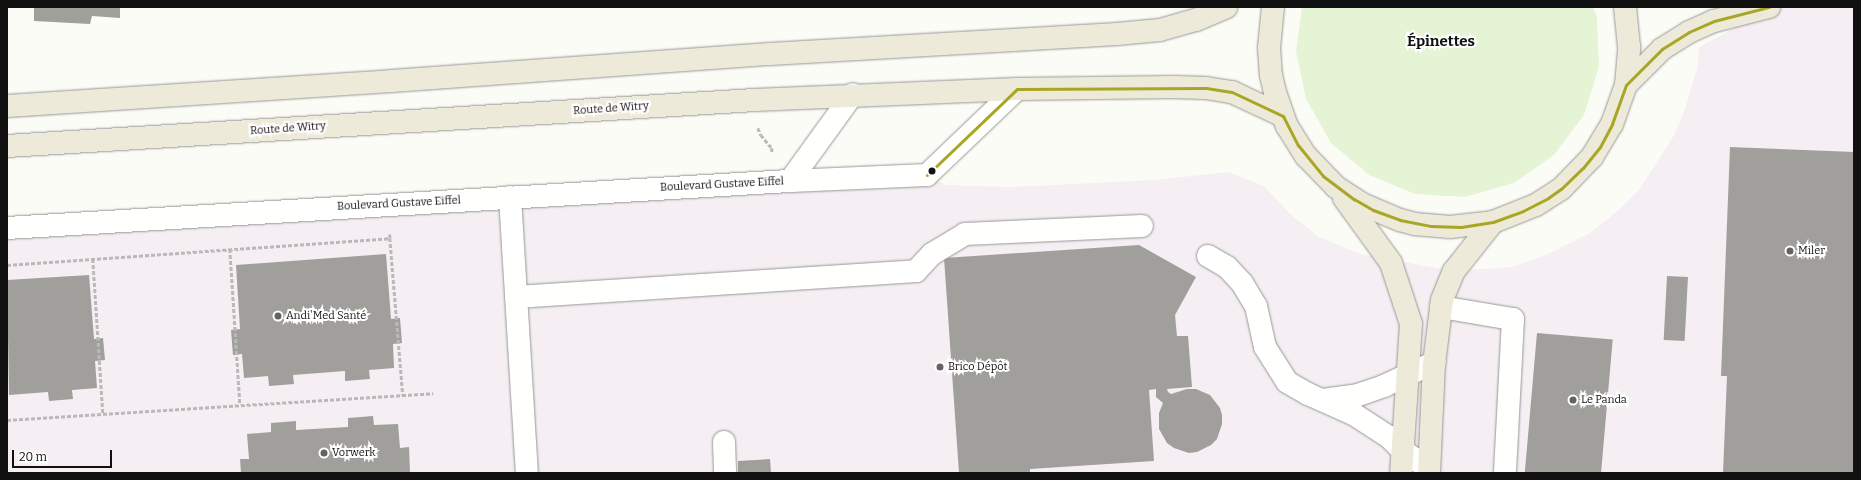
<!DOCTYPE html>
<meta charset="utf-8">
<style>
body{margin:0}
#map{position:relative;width:1861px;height:480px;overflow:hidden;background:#fcfcf7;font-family:Bitter,serif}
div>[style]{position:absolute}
.industrial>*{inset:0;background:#f5eff3}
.green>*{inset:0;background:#e4f4d5}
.building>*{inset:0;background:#a09f9c;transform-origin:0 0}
.path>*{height:2.5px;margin-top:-1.25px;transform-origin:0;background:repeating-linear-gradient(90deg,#b9b9b8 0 4px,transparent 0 6px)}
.roads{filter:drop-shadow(0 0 1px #979795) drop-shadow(0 0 1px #979795)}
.minor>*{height:22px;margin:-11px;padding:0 11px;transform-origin:11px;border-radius:11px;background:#fffffe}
.major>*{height:22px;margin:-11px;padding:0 11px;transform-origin:11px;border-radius:11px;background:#eeeada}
.bus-1>*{height:3px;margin:-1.5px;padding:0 1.5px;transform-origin:1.5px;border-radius:1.5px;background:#aaa625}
.dots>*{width:11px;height:11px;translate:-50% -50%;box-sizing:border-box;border:2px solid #fff;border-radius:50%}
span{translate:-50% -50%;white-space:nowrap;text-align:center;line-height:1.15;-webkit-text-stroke:4px #fff;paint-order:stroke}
.street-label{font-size:11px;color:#111}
.poi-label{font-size:11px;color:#111}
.left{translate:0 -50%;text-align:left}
.district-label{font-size:15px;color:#111;font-weight:700}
.frame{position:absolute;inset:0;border:8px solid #111;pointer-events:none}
.scale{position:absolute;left:12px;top:450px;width:100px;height:18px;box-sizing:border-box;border:2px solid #111;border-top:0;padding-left:5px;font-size:12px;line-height:14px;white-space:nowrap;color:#111;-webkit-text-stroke:3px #fff;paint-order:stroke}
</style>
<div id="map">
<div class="industrial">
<i style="clip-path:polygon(1774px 7px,1854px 7px,1854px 473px,7px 473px,7px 228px,927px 175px,946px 185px,1009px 187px,1155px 180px,1228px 172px,1264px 186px,1290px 214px,1319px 237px,1360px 254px,1454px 271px,1512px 267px,1546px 255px,1590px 233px,1615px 213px,1639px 190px,1673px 137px,1683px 115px,1697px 69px,1699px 47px)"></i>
</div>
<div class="green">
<i style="clip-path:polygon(1302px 7px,1593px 7px,1597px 17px,1599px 67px,1584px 115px,1554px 155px,1514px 183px,1465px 197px,1415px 194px,1369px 175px,1331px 143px,1306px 99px,1296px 51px)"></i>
</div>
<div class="building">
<i style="clip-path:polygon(34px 7px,120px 7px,120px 18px,92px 16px,90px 24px,34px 21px)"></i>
<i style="clip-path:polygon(1730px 147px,1854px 152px,1854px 473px,1723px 473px,1727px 376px,1721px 376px)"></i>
<i style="clip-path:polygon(1139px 245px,1196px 277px,1175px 315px,1177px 336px,1188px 336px,1192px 387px,1167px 389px,1168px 392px,1171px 394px,1187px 389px,1196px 389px,1210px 395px,1220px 408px,1222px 415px,1222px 424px,1217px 439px,1211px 445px,1197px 452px,1189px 453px,1174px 448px,1167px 443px,1159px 429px,1159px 413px,1163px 403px,1156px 397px,1156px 389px,1149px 390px,1154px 461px,1030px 469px,1030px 473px,959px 473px,944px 258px)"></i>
<i style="clip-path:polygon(386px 254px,391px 319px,400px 318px,402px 343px,393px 344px,394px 368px,369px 370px,370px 379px,345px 381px,345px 371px,293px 375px,294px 384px,269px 386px,268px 376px,244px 378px,242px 354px,233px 355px,231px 330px,240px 329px,236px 265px)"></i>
<i style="clip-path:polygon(89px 275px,94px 339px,103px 338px,105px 360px,95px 361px,97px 388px,72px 390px,73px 399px,49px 401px,48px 392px,9px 395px,7px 280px)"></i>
<i style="left:1667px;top:276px;width:21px;height:64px;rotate:3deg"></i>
<i style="left:1537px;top:333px;width:76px;height:140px;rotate:5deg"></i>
<i style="clip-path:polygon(373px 416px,374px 425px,398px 424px,400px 448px,409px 447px,410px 472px,241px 473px,240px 459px,249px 459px,247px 434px,271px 432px,271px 423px,296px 421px,296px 430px,348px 427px,348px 418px)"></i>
<i style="clip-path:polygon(770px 459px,771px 473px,738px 473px,738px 461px)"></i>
</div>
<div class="path">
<i style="left:758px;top:128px;width:8px;rotate:67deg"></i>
<i style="left:761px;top:135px;width:17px;rotate:50deg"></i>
<i style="left:772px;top:148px;width:5px;rotate:90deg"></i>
<i style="left:390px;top:238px;width:158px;rotate:85.3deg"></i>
<i style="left:230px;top:249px;width:156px;rotate:86.3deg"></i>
<i style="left:93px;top:259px;width:155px;rotate:86.3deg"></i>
<i style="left:7px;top:265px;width:384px;rotate:-4deg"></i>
<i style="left:390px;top:238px;width:4px;rotate:-104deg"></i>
<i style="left:7px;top:420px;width:427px;rotate:-3.6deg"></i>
</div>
<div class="roads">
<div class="minor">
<i style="left:790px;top:181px;width:137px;rotate:-2.5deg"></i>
<i style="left:927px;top:175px;width:124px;rotate:-43.7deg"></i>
<i style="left:510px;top:197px;width:277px;rotate:86.5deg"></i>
<i style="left:7px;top:228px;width:784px;rotate:-3.44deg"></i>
<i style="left:790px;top:181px;width:107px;rotate:-54.1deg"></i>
<i style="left:1208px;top:256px;width:22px;rotate:30deg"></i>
<i style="left:1227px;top:267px;width:22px;rotate:47deg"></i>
<i style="left:1242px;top:283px;width:27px;rotate:59deg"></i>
<i style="left:1256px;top:306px;width:42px;rotate:77.6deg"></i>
<i style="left:1265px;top:347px;width:41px;rotate:57.8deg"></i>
<i style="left:1287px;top:382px;width:24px;rotate:30deg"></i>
<i style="left:1308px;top:394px;width:51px;rotate:24.1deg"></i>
<i style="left:1355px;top:415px;width:40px;rotate:32.9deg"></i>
<i style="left:1389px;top:437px;width:18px;rotate:45deg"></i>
<i style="left:1402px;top:450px;width:33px;rotate:35deg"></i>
<i style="left:516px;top:297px;width:401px;rotate:-3.7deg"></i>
<i style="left:916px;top:271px;width:23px;rotate:-47deg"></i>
<i style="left:932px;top:254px;width:39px;rotate:-31deg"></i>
<i style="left:965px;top:234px;width:177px;rotate:-2.6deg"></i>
<i style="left:1441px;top:307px;width:73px;rotate:9.5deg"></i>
<i style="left:1513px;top:319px;width:154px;rotate:93deg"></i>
<i style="left:1323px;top:400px;width:35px;rotate:-8deg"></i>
<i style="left:1358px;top:395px;width:28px;rotate:-19deg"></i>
<i style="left:1384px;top:386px;width:56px;rotate:-25.2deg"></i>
<i style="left:724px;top:442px;width:31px;rotate:88deg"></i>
</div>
<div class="major">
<i style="left:1273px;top:7px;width:41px;rotate:95.6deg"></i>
<i style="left:1269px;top:48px;width:27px;rotate:86deg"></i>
<i style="left:1271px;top:75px;width:17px;rotate:77deg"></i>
<i style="left:1275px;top:92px;width:36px;rotate:71deg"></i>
<i style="left:1287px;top:126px;width:36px;rotate:58deg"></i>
<i style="left:1306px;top:156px;width:43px;rotate:45.9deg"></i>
<i style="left:1336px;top:187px;width:33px;rotate:33deg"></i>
<i style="left:1364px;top:205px;width:39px;rotate:23deg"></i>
<i style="left:1400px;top:220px;width:16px;rotate:15deg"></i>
<i style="left:1415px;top:224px;width:35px;rotate:5deg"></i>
<i style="left:1450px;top:227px;width:43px;rotate:-6.6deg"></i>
<i style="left:1493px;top:222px;width:46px;rotate:-21.6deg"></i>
<i style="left:1536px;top:205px;width:30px;rotate:-33deg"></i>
<i style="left:1561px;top:189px;width:45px;rotate:-45.9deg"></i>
<i style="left:1592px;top:157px;width:39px;rotate:-59deg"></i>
<i style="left:1612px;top:124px;width:41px;rotate:-70.3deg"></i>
<i style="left:1626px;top:85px;width:38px;rotate:-85deg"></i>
<i style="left:1629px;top:47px;width:40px;rotate:-95.7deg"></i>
<i style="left:1626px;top:85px;width:51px;rotate:-45deg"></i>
<i style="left:1662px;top:49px;width:32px;rotate:-32deg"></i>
<i style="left:1689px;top:32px;width:27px;rotate:-24deg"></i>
<i style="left:1714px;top:21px;width:57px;rotate:-14.3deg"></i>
<i style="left:7px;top:106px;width:386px;rotate:-3.7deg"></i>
<i style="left:392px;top:81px;width:379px;rotate:-4.1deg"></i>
<i style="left:770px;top:54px;width:348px;rotate:-3.3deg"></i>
<i style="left:1117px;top:34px;width:43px;rotate:-5.3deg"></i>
<i style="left:1160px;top:30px;width:37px;rotate:-16deg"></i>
<i style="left:1196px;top:20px;width:33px;rotate:-23deg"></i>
<i style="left:7px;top:146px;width:748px;rotate:-3.52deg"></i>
<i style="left:754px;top:100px;width:263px;rotate:-2.4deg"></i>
<i style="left:1017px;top:89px;width:157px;rotate:-0.7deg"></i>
<i style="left:1174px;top:87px;width:32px;rotate:2deg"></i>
<i style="left:1206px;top:88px;width:26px;rotate:9deg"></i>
<i style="left:1232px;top:92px;width:56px;rotate:25.2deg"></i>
<i style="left:1344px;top:198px;width:80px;rotate:54.1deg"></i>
<i style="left:1391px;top:263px;width:64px;rotate:71.8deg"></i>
<i style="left:1411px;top:324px;width:149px;rotate:93.8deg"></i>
<i style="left:1429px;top:473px;width:109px;rotate:-87.4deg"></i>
<i style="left:1434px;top:364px;width:64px;rotate:-82.9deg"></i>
<i style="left:1442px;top:300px;width:31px;rotate:-68deg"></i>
<i style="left:1454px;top:271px;width:63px;rotate:-51.5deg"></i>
</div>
</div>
<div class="bus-1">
<i style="left:927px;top:175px;width:124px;rotate:-43.7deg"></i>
<i style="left:1017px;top:89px;width:189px;rotate:-0.3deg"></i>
<i style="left:1206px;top:88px;width:26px;rotate:9deg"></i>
<i style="left:1232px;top:92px;width:56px;rotate:25.2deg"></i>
<i style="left:1283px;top:116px;width:33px;rotate:63deg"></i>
<i style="left:1298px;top:145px;width:40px;rotate:51deg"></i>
<i style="left:1323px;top:176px;width:39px;rotate:37deg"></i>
<i style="left:1354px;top:199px;width:22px;rotate:30deg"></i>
<i style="left:1373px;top:210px;width:29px;rotate:20deg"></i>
<i style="left:1400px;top:220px;width:32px;rotate:11deg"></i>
<i style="left:1431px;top:226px;width:30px;rotate:2deg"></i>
<i style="left:1461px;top:227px;width:32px;rotate:-9deg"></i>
<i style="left:1493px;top:222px;width:32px;rotate:-20deg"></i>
<i style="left:1523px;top:211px;width:28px;rotate:-27deg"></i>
<i style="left:1548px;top:198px;width:16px;rotate:-35deg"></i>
<i style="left:1561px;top:189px;width:30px;rotate:-44deg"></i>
<i style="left:1583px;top:168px;width:27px;rotate:-51deg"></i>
<i style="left:1600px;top:147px;width:26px;rotate:-62deg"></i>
<i style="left:1612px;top:124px;width:41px;rotate:-70.3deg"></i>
<i style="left:1626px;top:85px;width:51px;rotate:-45deg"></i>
<i style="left:1662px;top:49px;width:32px;rotate:-32deg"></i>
<i style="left:1689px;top:32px;width:27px;rotate:-24deg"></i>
<i style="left:1714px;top:21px;width:57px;rotate:-14.3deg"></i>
</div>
<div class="dots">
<i style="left:932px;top:171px;background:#111"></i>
<i style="left:1790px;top:251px;background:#636362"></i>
<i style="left:278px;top:316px;background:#636362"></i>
<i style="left:940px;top:367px;background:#636362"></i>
<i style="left:1573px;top:400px;background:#636362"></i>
<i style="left:324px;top:453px;background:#636362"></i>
</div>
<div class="street-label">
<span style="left:611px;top:109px;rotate:-4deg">Route de Witry</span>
<span style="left:288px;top:129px;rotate:-4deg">Route de Witry</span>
<span style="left:722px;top:185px;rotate:-3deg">Boulevard Gustave Eiffel</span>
<span style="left:399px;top:204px;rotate:-3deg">Boulevard Gustave Eiffel</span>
</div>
<div class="poi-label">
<span class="left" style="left:1798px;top:251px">Miler</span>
<span class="left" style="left:286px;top:316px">Andi'Med Santé</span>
<span class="left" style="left:948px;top:367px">Brico Dépôt</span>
<span class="left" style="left:1581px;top:400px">Le Panda</span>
<span class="left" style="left:332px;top:453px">Vorwerk</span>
</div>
<div class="district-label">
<span style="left:1441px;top:42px">Épinettes</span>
</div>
<div class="frame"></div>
<div class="scale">20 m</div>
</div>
